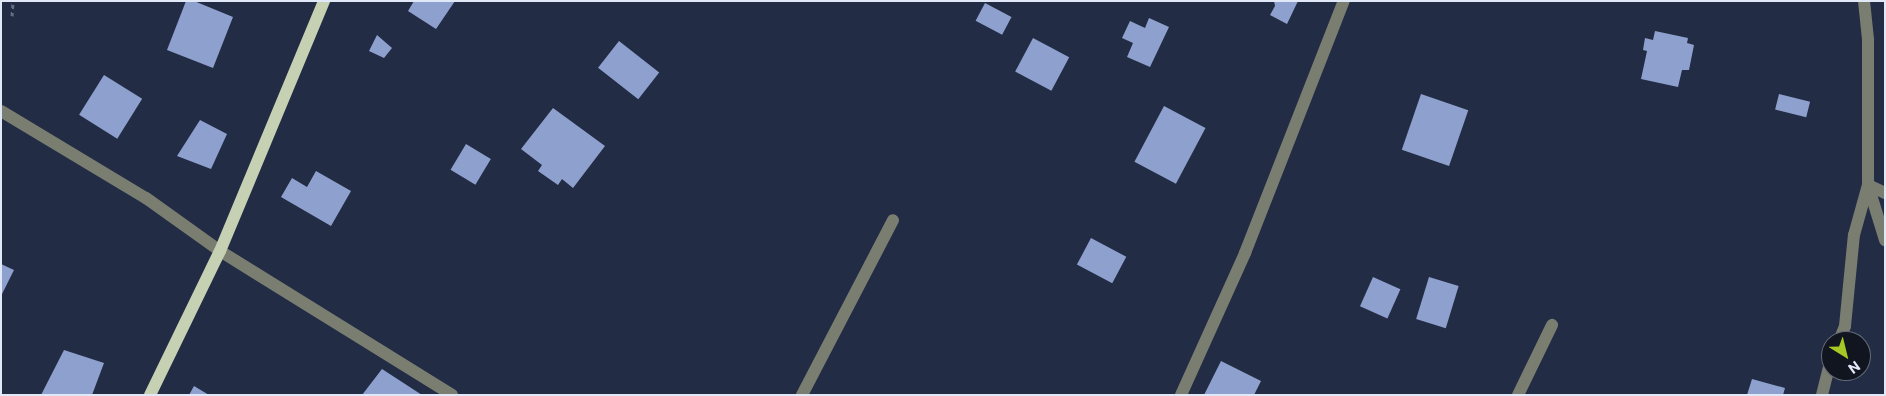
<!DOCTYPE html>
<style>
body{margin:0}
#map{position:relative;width:1886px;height:396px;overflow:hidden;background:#232c45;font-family:Commissioner,sans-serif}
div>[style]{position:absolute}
.building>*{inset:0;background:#8ea1ce;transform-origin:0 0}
.path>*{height:3px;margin-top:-1.5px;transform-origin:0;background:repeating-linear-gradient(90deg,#656d83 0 4px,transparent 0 8px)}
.minor>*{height:12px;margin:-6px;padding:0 6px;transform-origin:6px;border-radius:6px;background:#7a7e71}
.major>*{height:12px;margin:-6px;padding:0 6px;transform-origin:6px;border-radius:6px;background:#c6d0b3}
span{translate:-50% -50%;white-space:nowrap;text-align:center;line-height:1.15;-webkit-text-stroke:5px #111520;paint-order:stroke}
.frame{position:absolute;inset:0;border:2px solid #e1e8f8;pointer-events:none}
.north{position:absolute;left:1821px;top:331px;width:50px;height:50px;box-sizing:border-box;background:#111520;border:1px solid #646976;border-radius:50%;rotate:144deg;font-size:14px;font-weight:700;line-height:20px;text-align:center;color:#e1e8f8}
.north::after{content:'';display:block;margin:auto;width:18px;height:22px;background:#a5c824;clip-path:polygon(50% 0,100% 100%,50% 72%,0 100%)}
</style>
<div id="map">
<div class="building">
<i style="clip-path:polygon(186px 1px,194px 1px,233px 17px,213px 68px,167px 50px)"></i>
<i style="clip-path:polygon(414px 1px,455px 1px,436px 29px,408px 11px)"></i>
<i style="clip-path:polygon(1274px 1px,1298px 1px,1287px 24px,1270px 15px,1275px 6px)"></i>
<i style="left:985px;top:3px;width:30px;height:20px;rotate:28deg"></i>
<i style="clip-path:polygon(1149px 18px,1169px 27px,1150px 67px,1127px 57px,1133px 43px,1122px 38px,1130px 21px,1145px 28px)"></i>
<i style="clip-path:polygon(1655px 31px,1688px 38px,1687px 43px,1694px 45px,1689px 70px,1682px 70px,1678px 87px,1641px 79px,1647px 51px,1643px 50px,1645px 38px,1653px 40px)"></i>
<i style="clip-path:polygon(377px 35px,392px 48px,384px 58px,369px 51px)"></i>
<i style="left:1033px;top:38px;width:41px;height:38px;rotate:28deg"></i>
<i style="left:619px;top:41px;width:51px;height:34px;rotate:38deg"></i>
<i style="left:104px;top:75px;width:45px;height:47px;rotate:32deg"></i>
<i style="left:1421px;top:94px;width:50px;height:59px;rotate:19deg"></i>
<i style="left:1779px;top:94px;width:32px;height:16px;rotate:14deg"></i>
<i style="left:1164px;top:106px;width:47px;height:63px;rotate:28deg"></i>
<i style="clip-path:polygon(553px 108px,605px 146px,573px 188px,562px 179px,558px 185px,538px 171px,542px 165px,521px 149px)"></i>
<i style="clip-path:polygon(200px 120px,227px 134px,211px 169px,177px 156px)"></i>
<i style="left:466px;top:144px;width:29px;height:30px;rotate:31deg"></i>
<i style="clip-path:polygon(316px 171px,351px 191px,331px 226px,281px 197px,292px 178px,307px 187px)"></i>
<i style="left:1091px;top:238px;width:40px;height:30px;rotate:28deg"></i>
<i style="clip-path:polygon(1px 264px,14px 270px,1px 296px)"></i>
<i style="left:1373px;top:277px;width:30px;height:32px;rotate:24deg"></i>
<i style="left:1429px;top:277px;width:31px;height:44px;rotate:17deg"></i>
<i style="clip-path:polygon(64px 350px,104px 363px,92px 395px,41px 395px)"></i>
<i style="clip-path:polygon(1221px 361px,1261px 381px,1254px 395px,1204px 395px)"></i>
<i style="clip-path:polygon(382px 369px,422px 395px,362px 395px)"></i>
<i style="clip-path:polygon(1752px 379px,1785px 388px,1783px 395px,1747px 395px)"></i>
<i style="clip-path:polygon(194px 386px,209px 395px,189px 395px)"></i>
</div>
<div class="path">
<i style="left:12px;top:16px;width:15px;rotate:-86deg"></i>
</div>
<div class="minor">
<i style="left:1864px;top:1px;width:39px;rotate:84deg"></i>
<i style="left:1868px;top:40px;width:145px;rotate:90deg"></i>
<i style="left:1868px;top:185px;width:58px;rotate:72.8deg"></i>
<i style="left:1px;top:111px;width:169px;rotate:31deg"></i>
<i style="left:146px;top:198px;width:91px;rotate:35.6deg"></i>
<i style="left:220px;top:251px;width:273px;rotate:31.8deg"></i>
<i style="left:1839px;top:341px;width:16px;rotate:-68deg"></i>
<i style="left:1845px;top:326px;width:91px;rotate:-84.4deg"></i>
<i style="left:1854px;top:235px;width:52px;rotate:-74.4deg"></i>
<i style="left:1868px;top:185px;width:19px;rotate:25deg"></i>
<i style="left:802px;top:395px;width:197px;rotate:-62.5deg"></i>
<i style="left:1181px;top:395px;width:156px;rotate:-65.7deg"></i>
<i style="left:1245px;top:253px;width:271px;rotate:-68.6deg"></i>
<i style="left:1518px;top:395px;width:78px;rotate:-64.1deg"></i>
<i style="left:1822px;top:395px;width:37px;rotate:-76deg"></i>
</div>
<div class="major">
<i style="left:150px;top:395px;width:160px;rotate:-64.1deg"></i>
<i style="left:220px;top:251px;width:271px;rotate:-67.4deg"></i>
</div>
<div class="frame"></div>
<div class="north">N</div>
</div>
